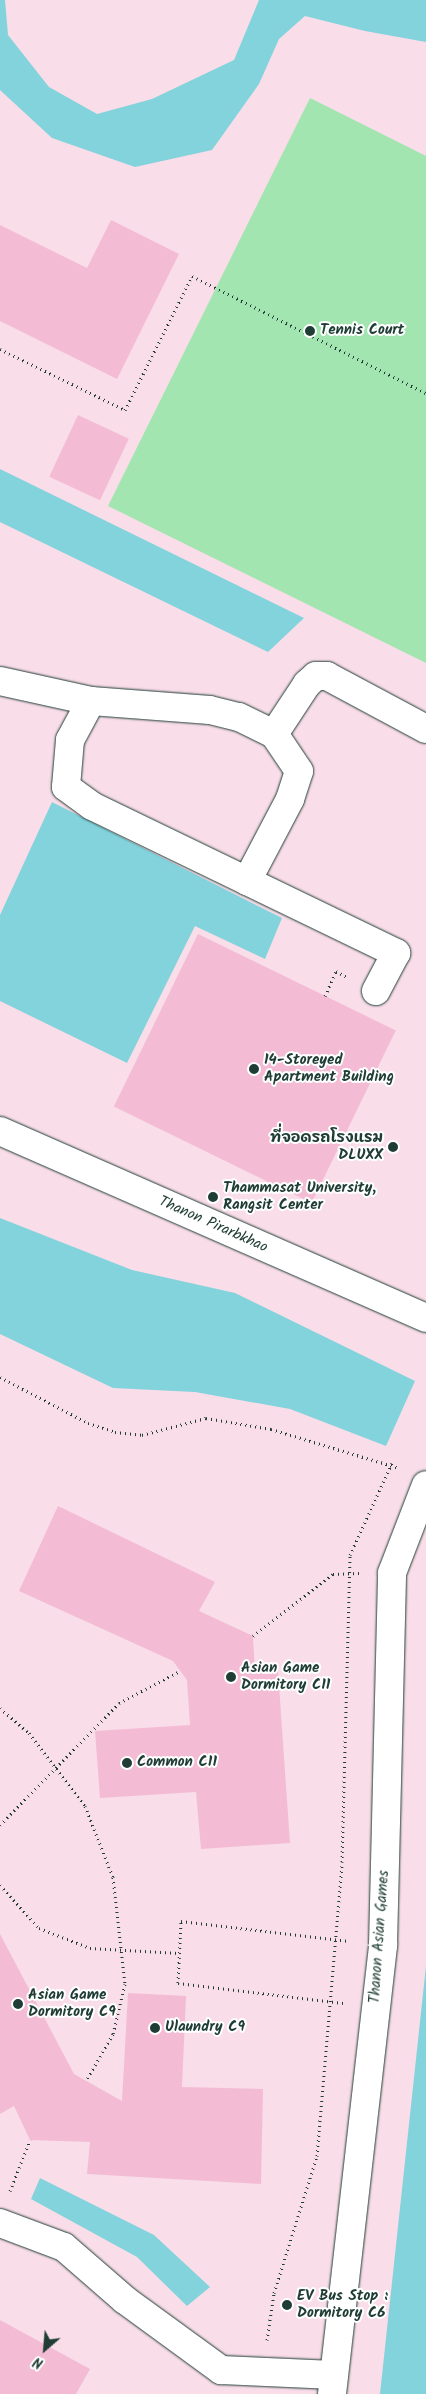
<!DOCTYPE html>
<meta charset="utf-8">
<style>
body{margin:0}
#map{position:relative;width:426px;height:2394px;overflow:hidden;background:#fbebf2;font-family:Kalam,"Playpen Sans Thai",sans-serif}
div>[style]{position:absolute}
.built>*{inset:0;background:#f9dde9;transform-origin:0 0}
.green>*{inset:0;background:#a2e5b0}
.water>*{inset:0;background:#82d3dc}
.building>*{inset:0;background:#f3bcd4;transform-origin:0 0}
.path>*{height:3px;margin-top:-1.5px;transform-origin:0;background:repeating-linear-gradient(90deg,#1f3d34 0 1px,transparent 0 5px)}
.roads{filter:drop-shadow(0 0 1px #1f3d34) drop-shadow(0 0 1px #1f3d34)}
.minor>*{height:28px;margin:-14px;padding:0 14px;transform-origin:14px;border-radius:14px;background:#fff}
.dots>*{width:14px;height:14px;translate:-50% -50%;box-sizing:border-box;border:2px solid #fff;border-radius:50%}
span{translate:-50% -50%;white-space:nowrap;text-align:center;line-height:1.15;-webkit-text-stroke:4px #fff;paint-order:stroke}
.poi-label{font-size:15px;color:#1f3d34;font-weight:700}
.left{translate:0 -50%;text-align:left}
.right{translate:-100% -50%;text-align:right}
.street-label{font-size:15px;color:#1f3d34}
.north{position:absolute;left:20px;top:2324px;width:50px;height:50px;-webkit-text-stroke:4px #fff;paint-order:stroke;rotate:207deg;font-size:14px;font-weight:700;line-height:20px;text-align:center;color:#1f3d34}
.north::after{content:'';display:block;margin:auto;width:18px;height:22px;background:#1f3d34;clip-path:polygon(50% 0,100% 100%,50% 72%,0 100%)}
</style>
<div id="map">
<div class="built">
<i style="left:0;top:0;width:426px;height:2394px"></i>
</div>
<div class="green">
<i style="clip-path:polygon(310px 98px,426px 156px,426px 663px,108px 506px)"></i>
</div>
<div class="water">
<i style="clip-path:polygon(0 0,5px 0,8px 35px,49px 87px,97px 114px,152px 99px,234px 60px,259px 0,426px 0,426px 42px,365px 31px,305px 16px,279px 39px,259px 84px,212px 150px,135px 167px,52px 138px,0 90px)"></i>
<i style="clip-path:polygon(0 469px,304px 618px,268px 652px,0 522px)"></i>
<i style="clip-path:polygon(52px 802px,282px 918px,265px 959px,195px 926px,127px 1063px,0 1001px,0 915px)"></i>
<i style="clip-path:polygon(0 1218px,132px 1270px,235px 1293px,415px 1381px,386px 1446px,290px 1409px,195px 1392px,113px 1388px,0 1334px)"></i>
<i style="clip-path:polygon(426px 1966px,426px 2394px,380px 2394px)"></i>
<i style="clip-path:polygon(40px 2178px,154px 2235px,210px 2287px,187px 2306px,137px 2257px,31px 2199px)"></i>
</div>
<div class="building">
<i style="clip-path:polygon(111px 220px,179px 254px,117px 379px,0 321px,0 225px,87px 268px)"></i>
<i style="left:78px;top:415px;width:56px;height:68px;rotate:25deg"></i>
<i style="left:198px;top:934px;width:220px;height:192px;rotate:26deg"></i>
<i style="clip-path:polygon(58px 1506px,215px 1582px,199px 1611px,253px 1636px,255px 1673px,278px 1671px,290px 1843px,201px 1849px,196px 1792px,100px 1798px,95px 1731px,190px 1725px,187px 1680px,173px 1661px,19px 1591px)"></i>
<i style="clip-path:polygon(0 1934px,74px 2074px,122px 2101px,128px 1993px,186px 1996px,182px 2087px,263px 2089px,261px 2184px,87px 2174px,90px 2142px,30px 2140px,14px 2106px,0 2114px)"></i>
<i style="clip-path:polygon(0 2320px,90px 2369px,76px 2394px,0 2394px)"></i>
</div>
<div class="path">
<i style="left:0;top:349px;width:139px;rotate:26deg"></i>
<i style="left:125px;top:410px;width:150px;rotate:-63.4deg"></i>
<i style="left:192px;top:276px;width:262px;rotate:26.6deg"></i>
<i style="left:325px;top:996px;width:27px;rotate:-66deg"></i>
<i style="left:336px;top:971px;width:13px;rotate:29deg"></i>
<i style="left:0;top:1377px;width:99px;rotate:27.6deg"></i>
<i style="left:88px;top:1423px;width:28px;rotate:18deg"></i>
<i style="left:115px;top:1432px;width:27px;rotate:6deg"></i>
<i style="left:142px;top:1435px;width:66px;rotate:-14.9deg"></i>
<i style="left:206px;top:1418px;width:66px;rotate:9.6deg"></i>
<i style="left:271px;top:1429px;width:134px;rotate:16.9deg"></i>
<i style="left:253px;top:1636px;width:101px;rotate:-37.8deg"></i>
<i style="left:333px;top:1574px;width:26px;rotate:-2deg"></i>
<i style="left:0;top:1708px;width:38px;rotate:41deg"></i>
<i style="left:29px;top:1733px;width:92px;rotate:52.5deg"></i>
<i style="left:85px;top:1806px;width:76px;rotate:68.5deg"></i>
<i style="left:113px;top:1877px;width:108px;rotate:83.6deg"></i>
<i style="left:125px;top:1984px;width:51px;rotate:103.5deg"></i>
<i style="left:113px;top:2034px;width:54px;rotate:119.9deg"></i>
<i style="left:0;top:1825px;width:170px;rotate:-45.7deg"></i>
<i style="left:119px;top:1703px;width:69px;rotate:-27.7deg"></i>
<i style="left:0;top:1885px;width:58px;rotate:47.8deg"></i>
<i style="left:39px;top:1928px;width:55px;rotate:21.4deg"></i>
<i style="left:90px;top:1948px;width:89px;rotate:3.2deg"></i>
<i style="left:343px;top:2003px;width:166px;rotate:-173.1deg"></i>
<i style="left:178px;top:1983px;width:62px;rotate:-87.2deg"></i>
<i style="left:181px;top:1921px;width:169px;rotate:6.8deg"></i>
<i style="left:10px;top:2191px;width:55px;rotate:-68.6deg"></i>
<i style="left:267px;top:2340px;width:48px;rotate:-81.5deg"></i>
<i style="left:274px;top:2293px;width:144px;rotate:-72.6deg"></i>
<i style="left:317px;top:2156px;width:295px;rotate:-85.1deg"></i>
<i style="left:342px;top:1862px;width:307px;rotate:-88.5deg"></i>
<i style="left:350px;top:1555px;width:101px;rotate:-65.5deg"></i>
</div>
<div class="roads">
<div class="minor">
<i style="left:0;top:681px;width:93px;rotate:12.4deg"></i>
<i style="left:91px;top:701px;width:119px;rotate:4.3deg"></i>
<i style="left:210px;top:710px;width:30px;rotate:14deg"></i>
<i style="left:239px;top:717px;width:39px;rotate:26deg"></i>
<i style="left:274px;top:734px;width:60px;rotate:-56.6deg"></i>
<i style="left:307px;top:684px;width:12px;rotate:-42deg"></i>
<i style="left:316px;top:676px;width:11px"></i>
<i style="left:327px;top:676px;width:112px;rotate:28.2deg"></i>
<i style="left:91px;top:701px;width:44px;rotate:118.3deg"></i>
<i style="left:70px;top:740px;width:47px;rotate:94.9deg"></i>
<i style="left:66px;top:787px;width:32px;rotate:36deg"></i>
<i style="left:92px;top:806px;width:338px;rotate:25.8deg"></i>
<i style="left:396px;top:953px;width:43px;rotate:117.8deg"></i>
<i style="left:247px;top:881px;width:93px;rotate:-62.3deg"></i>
<i style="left:290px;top:799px;width:29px;rotate:-72deg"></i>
<i style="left:299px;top:771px;width:45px;rotate:-124deg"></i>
<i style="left:0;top:1131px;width:465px;rotate:23.7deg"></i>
<i style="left:0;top:2223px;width:68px;rotate:20.6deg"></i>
<i style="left:64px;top:2247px;width:81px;rotate:41deg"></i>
<i style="left:125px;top:2300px;width:119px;rotate:36.1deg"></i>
<i style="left:221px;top:2370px;width:113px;rotate:2.5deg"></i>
<i style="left:332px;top:2394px;width:452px;rotate:-83.5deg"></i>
<i style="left:383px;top:1945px;width:372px;rotate:-88.6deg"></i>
<i style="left:392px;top:1573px;width:94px;rotate:-68.9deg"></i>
</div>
</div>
<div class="dots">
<i style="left:310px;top:331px;background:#1f3d34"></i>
<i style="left:254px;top:1069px;background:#1f3d34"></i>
<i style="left:393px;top:1147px;background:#1f3d34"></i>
<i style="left:213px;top:1197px;background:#1f3d34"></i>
<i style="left:231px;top:1677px;background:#1f3d34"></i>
<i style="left:127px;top:1763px;background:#1f3d34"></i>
<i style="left:18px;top:2004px;background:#1f3d34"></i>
<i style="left:155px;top:2028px;background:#1f3d34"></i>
<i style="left:287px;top:2305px;background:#1f3d34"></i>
</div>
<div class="poi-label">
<span class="left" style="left:320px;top:331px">Tennis Court</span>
<span class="left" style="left:264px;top:1069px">14-Storeyed<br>Apartment Building</span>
<span class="right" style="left:383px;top:1147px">ที่จอดรถโรงแรม<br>DLUXX</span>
<span class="left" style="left:223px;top:1197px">Thammasat University,<br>Rangsit Center</span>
<span class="left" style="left:241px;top:1677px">Asian Game<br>Dormitory C11</span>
<span class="left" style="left:137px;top:1763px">Common C11</span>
<span class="left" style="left:28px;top:2004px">Asian Game<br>Dormitory C9</span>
<span class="left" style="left:165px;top:2028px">Ulaundry C9</span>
<span class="left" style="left:297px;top:2305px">EV Bus Stop :<br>Dormitory C6</span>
</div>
<div class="street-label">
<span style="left:213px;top:1225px;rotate:24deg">Thanon Pirarbkhao</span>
<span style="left:380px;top:1937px;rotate:-86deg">Thanon Asian Games</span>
</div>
<div class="north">N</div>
</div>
